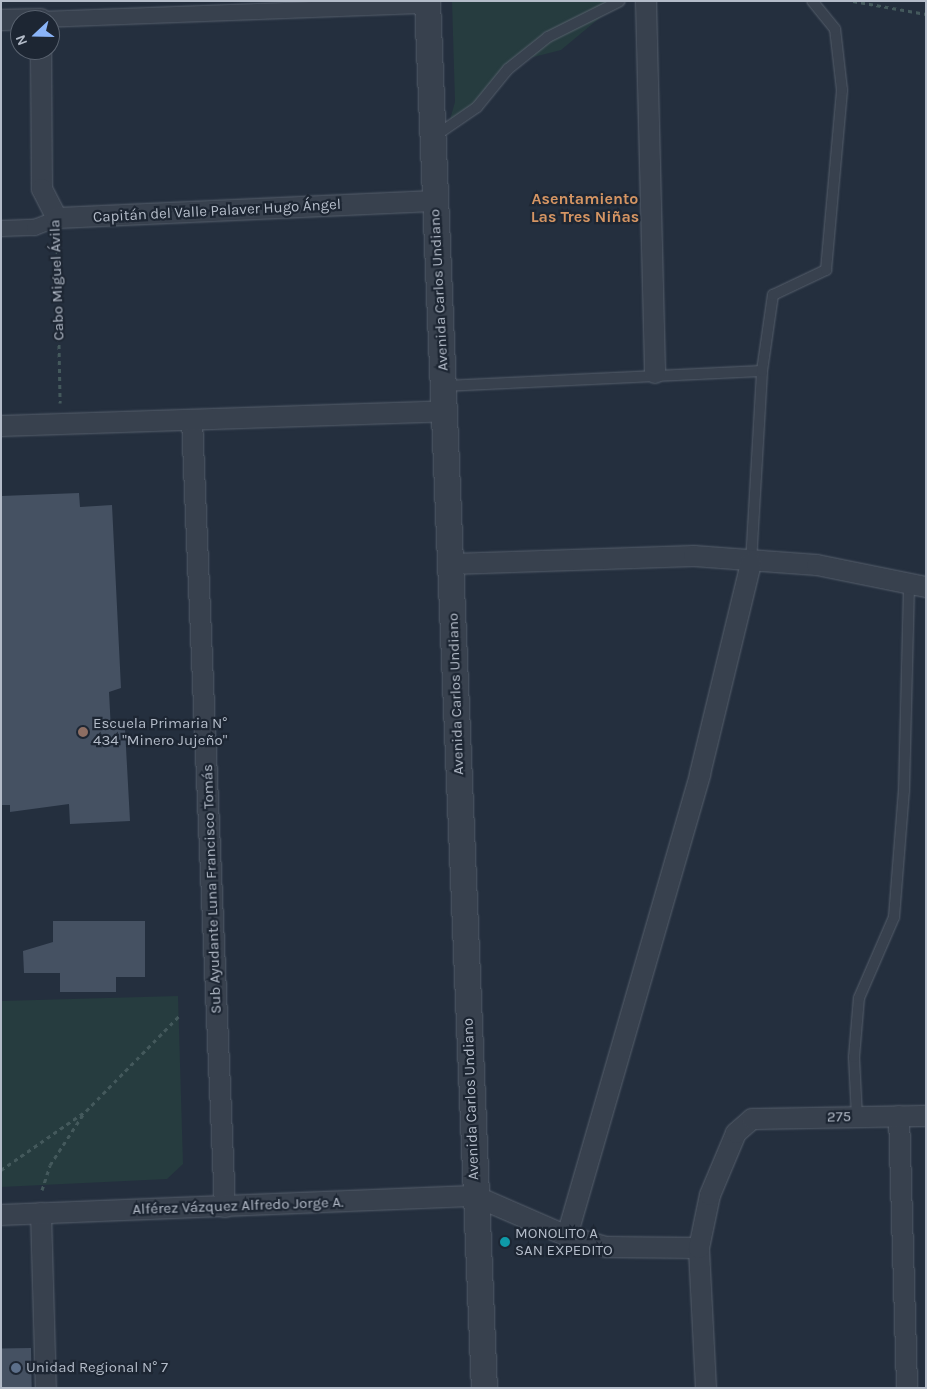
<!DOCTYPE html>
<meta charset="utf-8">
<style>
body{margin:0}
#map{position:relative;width:927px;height:1389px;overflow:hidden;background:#242f3e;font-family:Karla,sans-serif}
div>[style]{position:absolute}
.green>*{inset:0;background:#263c3f}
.building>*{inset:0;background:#455162;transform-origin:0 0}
.path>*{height:3px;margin-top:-1.5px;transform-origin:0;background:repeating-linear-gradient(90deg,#44595c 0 4px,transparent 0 8px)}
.roads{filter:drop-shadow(0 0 1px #565f6c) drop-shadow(0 0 1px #565f6c)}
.service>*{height:10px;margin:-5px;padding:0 5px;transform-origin:5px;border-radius:5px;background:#38414e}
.pedestrian>*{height:15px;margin:-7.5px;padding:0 7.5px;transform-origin:7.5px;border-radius:7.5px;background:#38414e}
.minor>*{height:20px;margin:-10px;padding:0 10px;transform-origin:10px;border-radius:10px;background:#38414e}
.tertiary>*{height:25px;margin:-12.5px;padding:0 12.5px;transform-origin:12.5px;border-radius:12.5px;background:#38414e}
.dots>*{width:14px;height:14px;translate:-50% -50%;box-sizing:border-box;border:2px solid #1d2633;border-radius:50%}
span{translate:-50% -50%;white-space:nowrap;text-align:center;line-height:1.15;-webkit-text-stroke:4.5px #1d2633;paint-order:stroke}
.street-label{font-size:15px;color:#b4bcc9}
.poi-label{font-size:15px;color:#b4bcc9}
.left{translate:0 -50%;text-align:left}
.neighbourhood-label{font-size:16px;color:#d59563;font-weight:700}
.frame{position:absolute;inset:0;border:2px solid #b4bcc9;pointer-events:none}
.north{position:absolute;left:10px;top:10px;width:50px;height:50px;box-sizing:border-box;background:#1d2633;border:1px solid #59626f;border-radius:50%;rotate:249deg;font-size:14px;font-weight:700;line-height:20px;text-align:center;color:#b4bcc9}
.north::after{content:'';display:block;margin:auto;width:18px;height:22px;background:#8ab4f8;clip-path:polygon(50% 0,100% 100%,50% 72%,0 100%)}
</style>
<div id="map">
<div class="green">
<i style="clip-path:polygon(452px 1px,620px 1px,561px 50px,506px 64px,474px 103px,449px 123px,455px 102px)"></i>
<i style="clip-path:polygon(178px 996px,183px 1164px,167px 1179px,1px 1187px,1px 1001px)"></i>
</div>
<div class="building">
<i style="clip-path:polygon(79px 493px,80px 507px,112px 505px,121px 688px,109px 692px,111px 730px,125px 729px,130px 821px,70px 824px,69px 804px,10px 812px,10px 805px,1px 805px,1px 496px)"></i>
<i style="clip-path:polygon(53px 921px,145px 921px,145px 977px,116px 977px,116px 992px,60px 992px,60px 973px,24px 973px,23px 951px,53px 942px)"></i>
<i style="left:31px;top:1348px;width:40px;height:30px;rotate:89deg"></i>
</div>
<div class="path">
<i style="left:853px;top:1px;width:74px;rotate:10.1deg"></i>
<i style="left:57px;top:241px;width:162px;rotate:88.9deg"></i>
<i style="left:1px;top:1170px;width:103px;rotate:-34.8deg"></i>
<i style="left:86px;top:1111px;width:133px;rotate:-45.6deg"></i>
<i style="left:42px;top:1190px;width:26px;rotate:-72deg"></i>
<i style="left:50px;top:1165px;width:62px;rotate:-56.8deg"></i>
</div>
<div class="roads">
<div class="service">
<i style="left:435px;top:136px;width:51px;rotate:-34.6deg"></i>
<i style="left:477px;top:107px;width:49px;rotate:-50.8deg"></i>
<i style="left:508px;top:69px;width:51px;rotate:-38.7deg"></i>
<i style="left:548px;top:37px;width:80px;rotate:-26.6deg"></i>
<i style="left:444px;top:386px;width:318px;rotate:-2.7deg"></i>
<i style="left:751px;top:563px;width:192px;rotate:-86.7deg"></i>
<i style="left:762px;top:371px;width:77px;rotate:-81.8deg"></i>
<i style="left:773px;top:295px;width:59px;rotate:-25.3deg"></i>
<i style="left:826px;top:270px;width:181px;rotate:-84.9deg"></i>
<i style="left:842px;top:90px;width:61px;rotate:-96.5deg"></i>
<i style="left:835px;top:29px;width:36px;rotate:-129deg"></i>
<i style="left:857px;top:1117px;width:60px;rotate:-92.9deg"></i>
<i style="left:854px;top:1057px;width:59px;rotate:-85.2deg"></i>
<i style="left:859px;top:998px;width:88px;rotate:-66.6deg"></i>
<i style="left:894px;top:917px;width:126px;rotate:-85.5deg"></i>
<i style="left:904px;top:791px;width:209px;rotate:-88.6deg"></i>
</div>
<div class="pedestrian">
<i style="left:41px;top:19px;width:386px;rotate:-2.1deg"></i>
<i style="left:1px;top:228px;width:33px;rotate:-2deg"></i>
<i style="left:34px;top:227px;width:25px;rotate:-21deg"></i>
</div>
<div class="minor">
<i style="left:646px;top:1px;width:372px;rotate:88.6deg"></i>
<i style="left:1px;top:20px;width:40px;rotate:-1.4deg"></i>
<i style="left:41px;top:50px;width:139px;rotate:89.6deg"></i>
<i style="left:42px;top:189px;width:33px;rotate:63deg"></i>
<i style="left:57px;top:218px;width:378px;rotate:-2.6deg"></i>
<i style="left:192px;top:420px;width:788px;rotate:87.6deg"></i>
<i style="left:1px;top:426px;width:444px;rotate:-1.9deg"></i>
<i style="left:452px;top:564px;width:242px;rotate:-1.9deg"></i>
<i style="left:694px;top:556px;width:123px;rotate:4.2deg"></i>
<i style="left:817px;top:565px;width:111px;rotate:11.4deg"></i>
<i style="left:899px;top:1116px;width:272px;rotate:88.3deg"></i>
<i style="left:41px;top:1213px;width:175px;rotate:88.4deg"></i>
<i style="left:1px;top:1215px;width:474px;rotate:-2.3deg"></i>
<i style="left:475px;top:1196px;width:100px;rotate:23.5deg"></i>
<i style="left:567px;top:1236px;width:41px;rotate:15.8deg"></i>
<i style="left:606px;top:1247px;width:93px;rotate:0.6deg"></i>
<i style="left:567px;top:1236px;width:481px;rotate:-73.9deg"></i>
<i style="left:700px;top:774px;width:217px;rotate:-76.4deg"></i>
<i style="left:706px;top:1388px;width:140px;rotate:-92.9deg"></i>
<i style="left:699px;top:1248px;width:54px;rotate:-78.3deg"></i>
<i style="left:710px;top:1195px;width:67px;rotate:-67.2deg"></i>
<i style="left:736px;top:1133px;width:21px;rotate:-41deg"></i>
<i style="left:752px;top:1119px;width:174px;rotate:-1deg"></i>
</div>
<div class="tertiary">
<i style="left:427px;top:1px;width:1388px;rotate:87.65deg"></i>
</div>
</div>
<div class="dots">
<i style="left:83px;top:732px;background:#8d6e63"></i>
<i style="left:505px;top:1242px;background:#0f9aa8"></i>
<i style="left:16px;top:1368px;background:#5c6f8a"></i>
</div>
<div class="street-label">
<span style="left:217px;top:211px;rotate:-3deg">Capitán del Valle Palaver Hugo Ángel</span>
<span style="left:57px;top:280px;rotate:-92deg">Cabo Miguel Ávila</span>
<span style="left:439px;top:290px;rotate:-93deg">Avenida Carlos Undiano</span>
<span style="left:456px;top:694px;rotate:-92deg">Avenida Carlos Undiano</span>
<span style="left:212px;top:889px;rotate:-92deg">Sub Ayudante Luna Francisco Tomás</span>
<span style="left:471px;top:1099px;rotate:-92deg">Avenida Carlos Undiano</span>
<span style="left:839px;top:1117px;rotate:-1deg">275</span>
<span style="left:238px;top:1206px;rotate:-2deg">Alférez Vázquez Alfredo Jorge A.</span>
</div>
<div class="poi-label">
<span class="left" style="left:93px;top:732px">Escuela Primaria N°<br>434 "Minero Jujeño"</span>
<span class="left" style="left:515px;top:1242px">MONOLITO A<br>SAN EXPEDITO</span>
<span class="left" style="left:26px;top:1368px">Unidad Regional N° 7</span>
</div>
<div class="neighbourhood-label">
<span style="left:585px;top:208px">Asentamiento<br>Las Tres Niñas</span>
</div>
<div class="frame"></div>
<div class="north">N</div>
</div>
